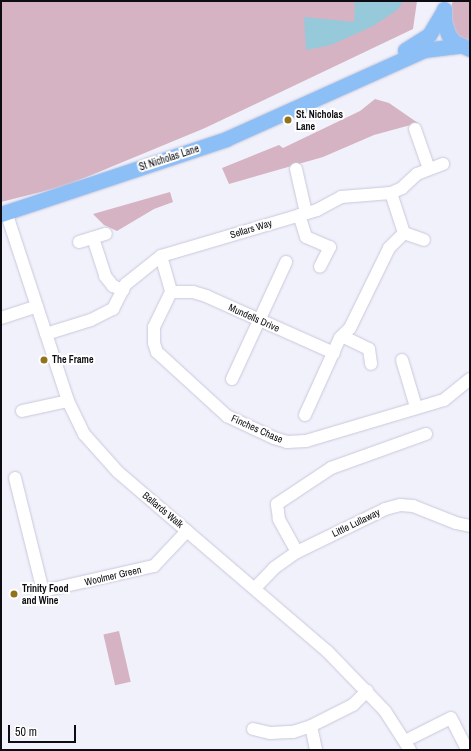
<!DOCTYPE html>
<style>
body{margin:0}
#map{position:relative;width:471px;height:751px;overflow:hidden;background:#f1f1fc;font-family:"Archivo Narrow",sans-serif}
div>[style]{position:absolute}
.green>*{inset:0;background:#d5b3c2;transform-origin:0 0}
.water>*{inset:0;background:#96c9da}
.roads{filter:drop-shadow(0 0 1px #c8c8da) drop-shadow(0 0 1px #c8c8da)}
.minor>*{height:12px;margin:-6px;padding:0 6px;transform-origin:6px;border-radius:6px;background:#fff}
.major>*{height:15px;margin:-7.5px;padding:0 7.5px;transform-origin:7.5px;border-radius:7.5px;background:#8dbff7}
.dots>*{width:11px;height:11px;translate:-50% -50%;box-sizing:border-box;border:2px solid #fff;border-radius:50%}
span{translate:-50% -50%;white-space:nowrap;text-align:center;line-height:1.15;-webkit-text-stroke:4px #fff;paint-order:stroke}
.poi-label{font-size:10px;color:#0c0c12;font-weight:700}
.left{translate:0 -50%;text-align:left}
.street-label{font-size:10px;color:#0c0c12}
.frame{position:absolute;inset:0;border:2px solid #0c0c12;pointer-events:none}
.scale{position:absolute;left:8px;top:725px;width:68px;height:18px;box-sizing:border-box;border:2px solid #0c0c12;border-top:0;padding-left:5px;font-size:12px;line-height:14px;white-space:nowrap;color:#0c0c12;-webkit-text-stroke:3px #fff;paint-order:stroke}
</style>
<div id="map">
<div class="green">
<i style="clip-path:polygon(1px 1px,417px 1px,413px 29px,205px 128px,65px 186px,1px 202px)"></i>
<i style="clip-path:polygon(453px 1px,470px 1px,470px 41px,460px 38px,452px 28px,449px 13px)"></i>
<i style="clip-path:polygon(375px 99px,389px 103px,418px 123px,374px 135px,323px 157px,229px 184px,222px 168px,279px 145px,283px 148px,360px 111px)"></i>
<i style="clip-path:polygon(170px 192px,173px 202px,154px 209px,117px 231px,104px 225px,93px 214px)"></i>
<i style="left:119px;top:631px;width:52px;height:16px;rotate:77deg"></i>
</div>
<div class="water">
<i style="clip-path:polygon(355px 1px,404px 1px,397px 10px,373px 26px,331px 45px,306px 50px,304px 17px,354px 22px)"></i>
</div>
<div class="roads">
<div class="minor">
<i style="left:415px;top:129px;width:42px;rotate:70.7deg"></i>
<i style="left:296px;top:169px;width:45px;rotate:77.2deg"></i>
<i style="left:6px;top:212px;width:199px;rotate:71.8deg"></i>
<i style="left:68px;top:401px;width:37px;rotate:64deg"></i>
<i style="left:84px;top:434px;width:51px;rotate:48.2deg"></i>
<i style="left:118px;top:472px;width:275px;rotate:40.6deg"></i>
<i style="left:327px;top:651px;width:83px;rotate:46deg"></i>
<i style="left:385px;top:711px;width:46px;rotate:57.3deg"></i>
<i style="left:299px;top:215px;width:23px;rotate:72deg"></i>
<i style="left:306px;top:237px;width:26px;rotate:23deg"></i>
<i style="left:330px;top:247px;width:22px;rotate:117deg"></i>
<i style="left:404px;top:233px;width:42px;rotate:-108deg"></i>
<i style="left:391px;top:193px;width:12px;rotate:-24deg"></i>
<i style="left:402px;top:188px;width:21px;rotate:-43deg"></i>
<i style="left:417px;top:174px;width:28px;rotate:-21deg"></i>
<i style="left:404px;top:233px;width:21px;rotate:19deg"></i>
<i style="left:93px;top:238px;width:40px;rotate:72deg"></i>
<i style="left:105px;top:276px;width:13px;rotate:51deg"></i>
<i style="left:113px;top:286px;width:11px;rotate:22deg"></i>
<i style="left:79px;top:242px;width:28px;rotate:-17deg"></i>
<i style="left:161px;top:256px;width:37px;rotate:74deg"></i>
<i style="left:171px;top:292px;width:39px;rotate:116deg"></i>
<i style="left:154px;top:327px;width:16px;rotate:90deg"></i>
<i style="left:154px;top:343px;width:9px;rotate:72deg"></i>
<i style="left:157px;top:352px;width:95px;rotate:42.4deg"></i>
<i style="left:227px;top:416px;width:52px;rotate:25.1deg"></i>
<i style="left:274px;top:438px;width:14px;rotate:17deg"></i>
<i style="left:287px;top:442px;width:19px;rotate:-3deg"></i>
<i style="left:306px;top:441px;width:144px;rotate:-16.5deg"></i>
<i style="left:444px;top:400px;width:33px;rotate:-39deg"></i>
<i style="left:171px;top:292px;width:22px"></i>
<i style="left:193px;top:292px;width:14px;rotate:17deg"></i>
<i style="left:206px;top:296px;width:140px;rotate:24deg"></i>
<i style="left:1px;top:318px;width:38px;rotate:-18deg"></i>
<i style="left:46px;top:334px;width:47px;rotate:-17.3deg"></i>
<i style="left:91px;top:320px;width:25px;rotate:-27deg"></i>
<i style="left:113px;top:309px;width:28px;rotate:-63deg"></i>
<i style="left:126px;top:284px;width:45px;rotate:-38.7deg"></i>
<i style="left:161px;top:256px;width:163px;rotate:-16.4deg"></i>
<i style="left:317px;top:210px;width:27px;rotate:-28deg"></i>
<i style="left:341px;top:197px;width:50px;rotate:-4.6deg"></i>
<i style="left:342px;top:336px;width:30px;rotate:26deg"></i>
<i style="left:369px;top:349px;width:15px;rotate:82deg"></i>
<i style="left:402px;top:360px;width:49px;rotate:73.4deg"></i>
<i style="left:232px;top:379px;width:129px;rotate:-65.2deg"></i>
<i style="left:22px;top:411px;width:47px;rotate:-12.3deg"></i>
<i style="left:305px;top:415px;width:85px;rotate:-65.6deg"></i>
<i style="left:340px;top:338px;width:14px;rotate:-45deg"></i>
<i style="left:350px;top:328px;width:89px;rotate:-64deg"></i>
<i style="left:389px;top:248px;width:21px;rotate:-45deg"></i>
<i style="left:15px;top:478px;width:116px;rotate:76.1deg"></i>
<i style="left:43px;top:591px;width:114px;rotate:-12.7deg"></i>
<i style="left:154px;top:566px;width:48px;rotate:-46.7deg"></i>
<i style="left:297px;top:552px;width:38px;rotate:-119deg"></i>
<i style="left:279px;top:519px;width:15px;rotate:-98deg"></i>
<i style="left:277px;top:504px;width:65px;rotate:-33.7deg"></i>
<i style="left:331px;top:468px;width:101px;rotate:-19.7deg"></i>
<i style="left:255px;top:588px;width:28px;rotate:-46deg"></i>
<i style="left:274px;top:568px;width:28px;rotate:-35deg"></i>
<i style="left:297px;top:552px;width:98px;rotate:-26deg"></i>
<i style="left:385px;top:509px;width:16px;rotate:-15deg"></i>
<i style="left:400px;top:505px;width:13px;rotate:4deg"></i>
<i style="left:413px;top:506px;width:46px;rotate:21.6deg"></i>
<i style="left:456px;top:523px;width:14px;rotate:12deg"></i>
<i style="left:311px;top:726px;width:25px;rotate:78deg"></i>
<i style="left:253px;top:729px;width:18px;rotate:13deg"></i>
<i style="left:271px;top:733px;width:22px;rotate:-3deg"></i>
<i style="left:293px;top:732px;width:19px;rotate:-18deg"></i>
<i style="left:311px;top:726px;width:47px;rotate:-26.6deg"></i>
<i style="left:353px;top:705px;width:20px;rotate:-45deg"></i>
<i style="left:405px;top:741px;width:51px;rotate:-26.6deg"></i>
<i style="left:451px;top:718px;width:36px;rotate:63deg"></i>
</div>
<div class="major">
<i style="left:444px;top:9px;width:12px;rotate:90deg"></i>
<i style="left:444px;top:21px;width:14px;rotate:73deg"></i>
<i style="left:448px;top:34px;width:10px;rotate:53deg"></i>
<i style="left:454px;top:42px;width:17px;rotate:24deg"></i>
<i style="left:405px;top:50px;width:28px;rotate:-32deg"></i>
<i style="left:429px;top:35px;width:29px;rotate:-59deg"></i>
<i style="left:1px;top:214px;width:237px;rotate:-18.4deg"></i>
<i style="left:226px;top:139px;width:217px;rotate:-24.2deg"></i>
<i style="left:424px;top:50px;width:35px;rotate:-7deg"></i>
</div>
</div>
<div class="dots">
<i style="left:288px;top:120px;background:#927319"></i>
<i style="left:44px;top:360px;background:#927319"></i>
<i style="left:14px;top:594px;background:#927319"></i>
</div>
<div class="poi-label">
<span class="left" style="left:296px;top:120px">St. Nicholas<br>Lane</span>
<span class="left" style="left:52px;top:360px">The Frame</span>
<span class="left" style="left:22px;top:594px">Trinity Food<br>and Wine</span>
</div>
<div class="street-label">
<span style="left:169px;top:158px;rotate:-18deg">St Nicholas Lane</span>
<span style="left:251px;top:229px;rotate:-17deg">Sellars Way</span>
<span style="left:254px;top:318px;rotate:24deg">Mundells Drive</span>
<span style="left:257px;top:429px;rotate:24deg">Finches Chase</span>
<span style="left:163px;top:510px;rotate:40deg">Ballards Walk</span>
<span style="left:356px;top:523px;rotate:-26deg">Little Lullaway</span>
<span style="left:113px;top:576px;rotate:-13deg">Woolmer Green</span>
</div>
<div class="frame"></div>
<div class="scale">50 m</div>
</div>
